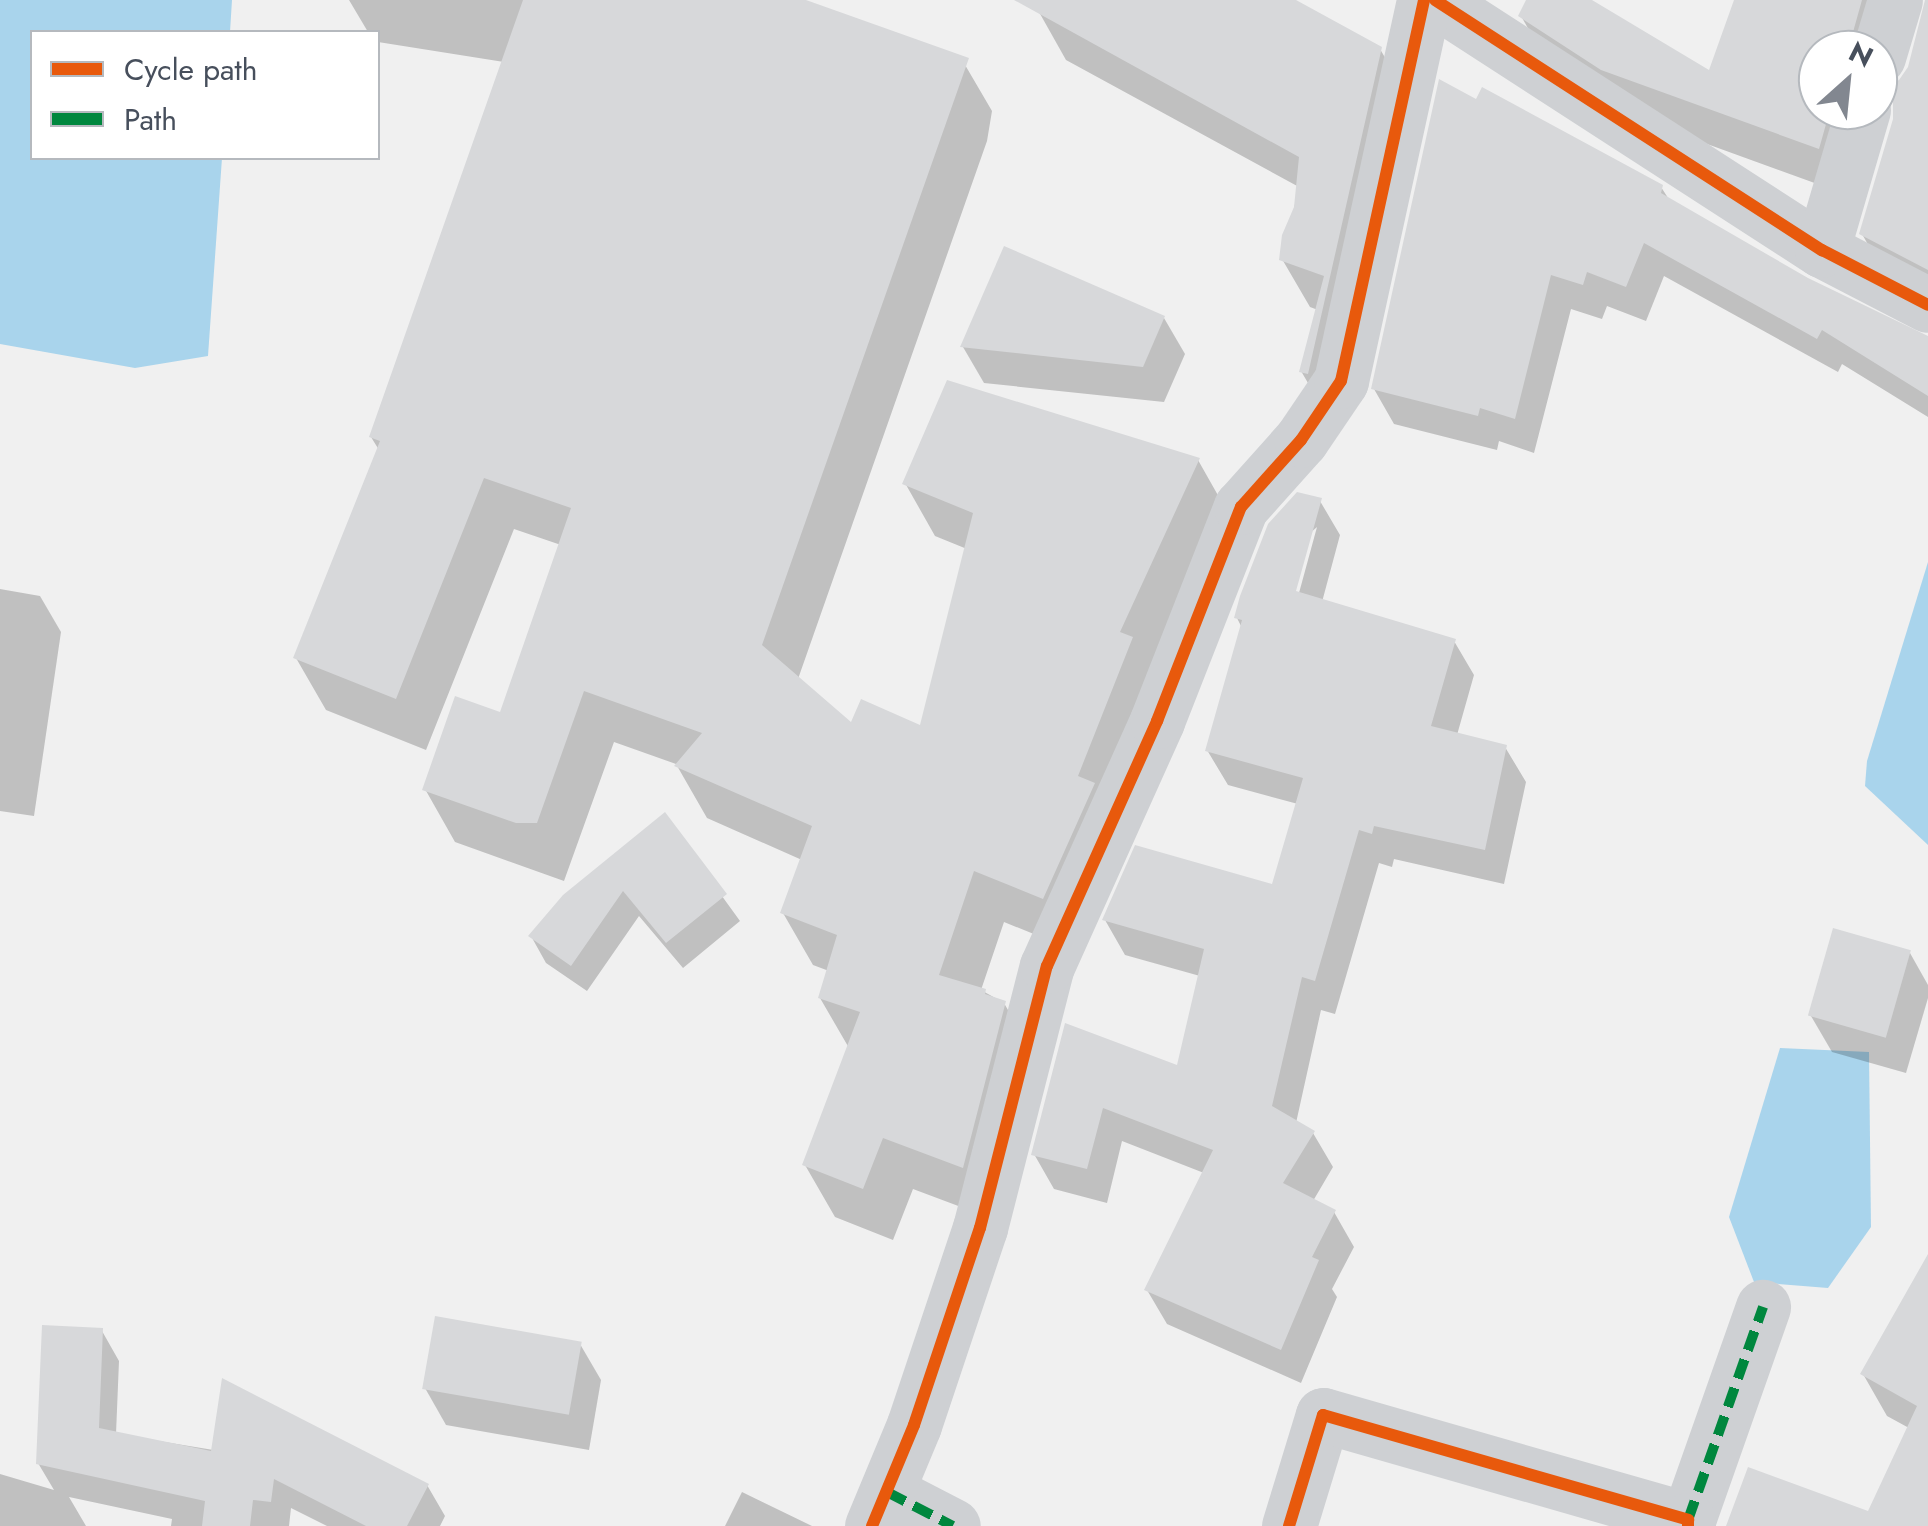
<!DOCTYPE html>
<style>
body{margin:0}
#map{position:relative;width:1928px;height:1526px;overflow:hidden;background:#f0f0f0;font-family:Jost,sans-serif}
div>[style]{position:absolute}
.water>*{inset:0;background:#a9d4ec}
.shadow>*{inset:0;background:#0003}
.building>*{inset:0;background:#d7d8da;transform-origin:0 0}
.minor>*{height:55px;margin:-27.5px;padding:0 27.5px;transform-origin:27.5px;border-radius:27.5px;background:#ced0d3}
.quiet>*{height:10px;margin-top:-5px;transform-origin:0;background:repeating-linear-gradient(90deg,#00873e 0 20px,transparent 0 30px)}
.cycleway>*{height:12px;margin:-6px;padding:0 6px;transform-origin:6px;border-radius:6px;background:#e8590c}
span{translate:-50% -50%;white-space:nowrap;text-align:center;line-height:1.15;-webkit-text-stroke:8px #fff;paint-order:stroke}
.legend{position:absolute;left:30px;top:30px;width:350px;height:130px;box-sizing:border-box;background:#fff;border:2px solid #b5b9be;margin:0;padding:12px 18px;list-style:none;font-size:30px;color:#474f5c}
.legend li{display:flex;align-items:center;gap:20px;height:50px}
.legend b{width:50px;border:2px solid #b5b9be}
.north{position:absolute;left:1798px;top:30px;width:100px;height:100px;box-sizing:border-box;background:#fff;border:2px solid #b5b9be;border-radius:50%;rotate:27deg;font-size:28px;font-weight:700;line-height:40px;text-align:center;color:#474f5c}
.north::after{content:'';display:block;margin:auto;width:35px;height:45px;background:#828790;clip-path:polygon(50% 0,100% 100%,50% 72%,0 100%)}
</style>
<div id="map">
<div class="water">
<i style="clip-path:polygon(0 0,232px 0,230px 32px,32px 32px,32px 158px,222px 158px,208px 356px,135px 368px,0 344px)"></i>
<i style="clip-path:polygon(1928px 562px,1928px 845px,1865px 786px,1867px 761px)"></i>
<i style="clip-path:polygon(1780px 1048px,1869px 1052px,1871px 1227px,1828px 1288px,1754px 1282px,1729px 1217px)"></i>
</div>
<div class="shadow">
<i style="clip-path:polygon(349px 0,798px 0,961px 58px,992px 111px,987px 141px,798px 679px,852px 726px,922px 729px,967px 549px,935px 536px,905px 483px,1198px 460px,1228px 513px,1073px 950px,1004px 922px,981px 990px,1004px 1003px,1034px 1056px,993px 1219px,913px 1189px,893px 1240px,835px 1217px,805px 1165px,849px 1048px,820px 998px,829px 971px,813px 965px,783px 913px,802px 860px,707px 818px,676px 764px,614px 742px,564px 881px,455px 842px,425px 789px,501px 716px,561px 545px,514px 529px,426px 750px,326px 710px,296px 658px,379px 450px,371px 437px,504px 62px,378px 42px,378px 32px,368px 32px)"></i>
<i style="clip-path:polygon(1045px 0,1291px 0,1380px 49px,1408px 97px,1329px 419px,1301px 371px,1318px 310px,1310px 307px,1282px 259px,1299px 187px,1066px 60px,1039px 12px)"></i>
<i style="clip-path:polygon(1529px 0,1581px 0,1711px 74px,1737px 0,1899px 0,1878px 50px,1818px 50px,1818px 110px,1873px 110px,1845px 194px,1630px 116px,1548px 63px,1521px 16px)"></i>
<i style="clip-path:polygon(1928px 0,1928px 295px,1882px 269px,1862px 234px,1896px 119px,1900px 82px,1910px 67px)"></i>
<i style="clip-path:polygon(1661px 187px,1670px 201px,1806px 280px,1928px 338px,1928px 417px,1842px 364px,1838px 372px,1664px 276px,1646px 321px,1607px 306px,1602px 319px,1571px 309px,1534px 453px,1499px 441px,1497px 450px,1394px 424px,1374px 389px)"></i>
<i style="clip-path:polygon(1164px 318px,1185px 354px,1164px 402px,984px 383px,963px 347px)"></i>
<i style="clip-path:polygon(evenodd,1320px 501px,1340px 535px,1322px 602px,1454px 641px,1474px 675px,1457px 735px,1505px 747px,1526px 782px,1504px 884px,1394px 859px,1392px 867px,1379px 863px,1335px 1014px,1321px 1010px,1296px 1123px,1313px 1133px,1333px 1167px,1313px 1201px,1334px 1212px,1354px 1247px,1332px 1289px,1337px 1297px,1301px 1383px,1167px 1324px,1147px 1290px,1204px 1173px,1122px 1141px,1107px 1203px,1054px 1189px,1034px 1154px,1066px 1027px,1179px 1069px,1200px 976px,1125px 955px,1105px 920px,1274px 887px,1298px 804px,1228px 785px,1207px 750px,1242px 628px,1237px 618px,1320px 501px,1317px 527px,1296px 604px,1291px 603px,1309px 534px,1317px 527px)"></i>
<i style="clip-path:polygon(0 589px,40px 596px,61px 632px,34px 816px,0 811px)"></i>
<i style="clip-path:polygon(664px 816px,740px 921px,683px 968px,639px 916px,587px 991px,546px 963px,531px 936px)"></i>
<i style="clip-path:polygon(1910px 953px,1928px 985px,1928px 998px,1906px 1073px,1832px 1052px,1811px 1016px)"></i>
<i style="clip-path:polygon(1928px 1259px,1928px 1526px,1863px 1526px,1909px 1428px,1887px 1416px,1863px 1374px)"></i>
<i style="clip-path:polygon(102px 1331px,119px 1361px,116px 1434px,427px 1485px,445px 1516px,440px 1526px,327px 1526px,291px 1508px,289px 1526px,171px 1526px,172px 1519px,69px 1497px,86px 1526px,0 1526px,0 1474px,54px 1490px,38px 1463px)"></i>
<i style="clip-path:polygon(580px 1344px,601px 1380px,589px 1450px,446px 1425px,425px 1388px)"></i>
<i style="clip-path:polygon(742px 1492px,812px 1526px,725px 1526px)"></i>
</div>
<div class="building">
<i style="clip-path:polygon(523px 0,806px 0,969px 58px,762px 645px,851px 722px,861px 699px,920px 725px,973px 513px,902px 484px,947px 380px,1200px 458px,1120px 632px,1133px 637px,1078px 776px,1095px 783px,1043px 899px,974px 871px,939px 975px,986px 989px,985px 994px,1006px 1001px,963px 1168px,883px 1138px,863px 1189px,802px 1165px,860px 1012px,818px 998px,837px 935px,780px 913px,812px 826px,674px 766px,702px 733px,584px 691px,537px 823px,516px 823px,422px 790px,455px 696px,500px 712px,571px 508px,484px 478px,396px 699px,293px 658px,380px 441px,369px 437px)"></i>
<i style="clip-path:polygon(1014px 0,1296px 0,1382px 47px,1308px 374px,1299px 372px,1324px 276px,1279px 260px,1282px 235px,1294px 207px,1299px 157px)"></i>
<i style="clip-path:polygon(1526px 0,1592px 0,1709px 70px,1734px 0,1862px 0,1848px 50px,1818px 50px,1818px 110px,1830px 110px,1819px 149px,1601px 70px,1518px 16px)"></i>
<i style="clip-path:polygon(1925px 0,1928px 0,1928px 270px,1859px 234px,1893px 119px,1893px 102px,1884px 88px,1899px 80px,1908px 67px)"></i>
<i style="clip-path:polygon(1439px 79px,1476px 99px,1482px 87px,1663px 185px,1661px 193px,1808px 278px,1928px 336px,1928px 396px,1822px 330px,1817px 339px,1644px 243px,1626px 287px,1587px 272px,1583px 285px,1551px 275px,1515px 419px,1480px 408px,1478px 416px,1371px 389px)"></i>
<i style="clip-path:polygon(1004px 246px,1165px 316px,1143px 367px,960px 347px)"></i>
<i style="clip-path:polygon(1297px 492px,1322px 498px,1296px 591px,1456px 639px,1431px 726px,1507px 745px,1485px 850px,1374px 826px,1372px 834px,1359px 830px,1315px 981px,1302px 977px,1272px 1106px,1315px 1131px,1283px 1183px,1336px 1210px,1312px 1257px,1319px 1260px,1281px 1350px,1144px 1290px,1213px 1150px,1103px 1108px,1087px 1169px,1031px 1155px,1065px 1023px,1177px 1065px,1204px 949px,1102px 920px,1135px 845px,1272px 884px,1303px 778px,1205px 751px,1242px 620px,1234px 618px,1240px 596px,1268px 524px)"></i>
<i style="clip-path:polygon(665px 812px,727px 894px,666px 943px,623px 891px,571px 966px,528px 936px,563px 895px)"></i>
<i style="left:1833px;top:928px;width:81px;height:91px;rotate:16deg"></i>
<i style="clip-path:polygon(1928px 1254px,1928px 1526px,1726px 1526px,1748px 1467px,1868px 1511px,1917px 1406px,1860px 1374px)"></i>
<i style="left:435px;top:1316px;width:149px;height:74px;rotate:10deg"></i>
<i style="clip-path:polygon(42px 1325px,103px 1328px,99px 1428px,211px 1451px,222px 1378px,429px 1484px,407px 1526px,366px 1526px,274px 1479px,271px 1502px,253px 1500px,250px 1526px,202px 1526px,205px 1501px,36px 1464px)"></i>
</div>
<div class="minor">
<i style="left:1435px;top:0;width:461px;rotate:32.9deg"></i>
<i style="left:1822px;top:250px;width:119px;rotate:27.4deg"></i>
<i style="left:1878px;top:57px;width:59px;rotate:-73.4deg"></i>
<i style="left:1822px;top:250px;width:146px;rotate:-73.7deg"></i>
<i style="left:887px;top:1492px;width:74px;rotate:27.3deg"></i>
<i style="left:1688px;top:1520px;width:226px;rotate:-70.6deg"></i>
<i style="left:872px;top:1526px;width:109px;rotate:-67.4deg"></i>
<i style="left:914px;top:1425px;width:208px;rotate:-71.5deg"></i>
<i style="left:980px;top:1228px;width:270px;rotate:-75.7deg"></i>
<i style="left:1047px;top:966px;width:269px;rotate:-65.8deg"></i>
<i style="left:1157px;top:721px;width:230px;rotate:-68.6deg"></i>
<i style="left:1241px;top:507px;width:90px;rotate:-48.2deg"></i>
<i style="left:1301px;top:440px;width:71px;rotate:-55.9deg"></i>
<i style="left:1341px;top:381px;width:390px;rotate:-77.7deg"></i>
<i style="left:1289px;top:1526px;width:116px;rotate:-73deg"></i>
<i style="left:1323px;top:1415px;width:380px;rotate:16deg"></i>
<i style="left:1688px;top:1520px;width:6px;rotate:90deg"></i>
</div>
<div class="quiet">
<i style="left:887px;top:1492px;width:74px;rotate:27.3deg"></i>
<i style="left:1688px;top:1520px;width:226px;rotate:-70.6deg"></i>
</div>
<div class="cycleway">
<i style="left:1435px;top:0;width:461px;rotate:32.9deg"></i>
<i style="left:1822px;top:250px;width:119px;rotate:27.4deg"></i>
<i style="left:872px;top:1526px;width:109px;rotate:-67.4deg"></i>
<i style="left:914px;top:1425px;width:208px;rotate:-71.5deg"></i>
<i style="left:980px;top:1228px;width:270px;rotate:-75.7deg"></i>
<i style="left:1047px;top:966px;width:269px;rotate:-65.8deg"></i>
<i style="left:1157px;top:721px;width:230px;rotate:-68.6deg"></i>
<i style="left:1241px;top:507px;width:90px;rotate:-48.2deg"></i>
<i style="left:1301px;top:440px;width:71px;rotate:-55.9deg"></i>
<i style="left:1341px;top:381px;width:390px;rotate:-77.7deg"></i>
<i style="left:1289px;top:1526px;width:116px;rotate:-73deg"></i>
<i style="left:1323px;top:1415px;width:380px;rotate:16deg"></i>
<i style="left:1688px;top:1520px;width:6px;rotate:90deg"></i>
</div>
<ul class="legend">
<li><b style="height:12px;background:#e8590c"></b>Cycle path</li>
<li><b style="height:12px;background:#00873e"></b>Path</li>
</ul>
<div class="north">N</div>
</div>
